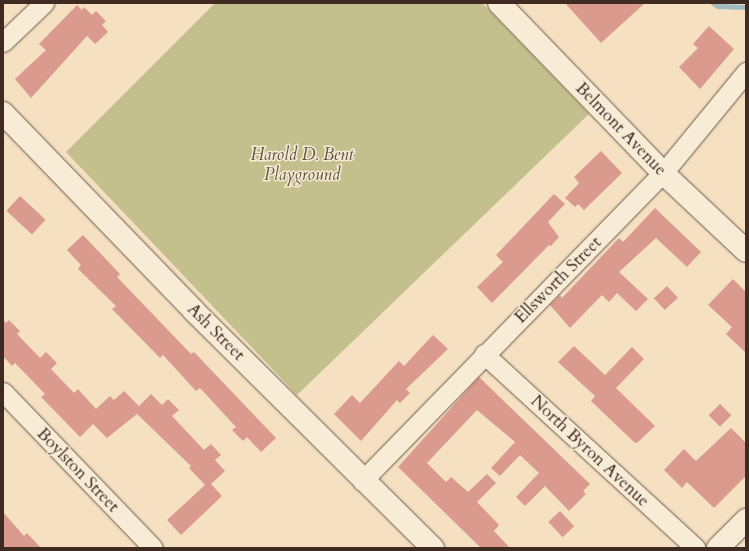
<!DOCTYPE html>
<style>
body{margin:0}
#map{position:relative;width:749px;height:551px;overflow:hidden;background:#f5e1c2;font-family:Cardo,serif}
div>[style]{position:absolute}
.green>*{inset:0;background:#c4c08e}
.stream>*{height:5px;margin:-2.5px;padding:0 2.5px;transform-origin:2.5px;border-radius:2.5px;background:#a2bbbe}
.building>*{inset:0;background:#da9a8d;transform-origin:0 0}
.roads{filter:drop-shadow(0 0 1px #6c584a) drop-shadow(0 0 1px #6c584a)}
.minor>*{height:19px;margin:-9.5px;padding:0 9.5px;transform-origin:9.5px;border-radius:9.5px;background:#f8ecd7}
.tertiary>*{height:22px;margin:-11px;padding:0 11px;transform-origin:11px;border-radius:11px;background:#f8ecd7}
span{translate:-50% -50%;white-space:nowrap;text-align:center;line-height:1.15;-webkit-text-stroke:3px #f8ecd7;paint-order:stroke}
.street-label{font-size:17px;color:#3f2b22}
.park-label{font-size:17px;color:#60503d;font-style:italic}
.frame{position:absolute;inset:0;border:4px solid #3f2b22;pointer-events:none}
</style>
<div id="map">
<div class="green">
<i style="clip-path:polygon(215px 3px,482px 3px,589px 114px,297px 395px,66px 152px)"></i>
</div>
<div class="stream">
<i style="left:713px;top:3px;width:6px;rotate:31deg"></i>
<i style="left:718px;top:6px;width:28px;rotate:2deg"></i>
</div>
<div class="building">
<i style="clip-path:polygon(565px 3px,645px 3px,601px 43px)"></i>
<i style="clip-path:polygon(77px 5px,82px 10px,84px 7px,92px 15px,96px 11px,106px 21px,102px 25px,108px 32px,95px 44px,87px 36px,31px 98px,15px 79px,46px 50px,39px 44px)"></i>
<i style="clip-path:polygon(709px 26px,734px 49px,700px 89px,679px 67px,698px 48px,693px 44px)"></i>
<i style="clip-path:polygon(601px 151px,622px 173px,584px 210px,578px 204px,575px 207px,565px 198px,579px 183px,574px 177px)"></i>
<i style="clip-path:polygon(554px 194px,565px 204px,548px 222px,559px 237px,551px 246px,549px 245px,492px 303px,477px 287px,503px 262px,496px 255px)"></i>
<i style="left:20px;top:196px;width:35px;height:20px;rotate:43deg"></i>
<i style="clip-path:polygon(655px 208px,701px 252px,687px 267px,656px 238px,619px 272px,648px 299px,636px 311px,617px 293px,609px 302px,602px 295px,570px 328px,550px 305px,560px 295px,562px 298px,619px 238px,623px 242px)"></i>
<i style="clip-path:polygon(83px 235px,120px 274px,117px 277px,191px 354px,194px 352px,276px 438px,261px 452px,247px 437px,243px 441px,232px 430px,236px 427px,200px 388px,196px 391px,163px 355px,160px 358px,112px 309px,116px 306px,78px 269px,81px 265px,67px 250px)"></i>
<i style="clip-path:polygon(733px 279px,746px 292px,746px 353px,726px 334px,732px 327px,708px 305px)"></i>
<i style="left:667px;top:286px;width:16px;height:18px;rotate:47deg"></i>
<i style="clip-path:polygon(3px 319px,6px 323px,9px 320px,20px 331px,17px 334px,40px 358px,46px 352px,57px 363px,51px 369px,74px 393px,78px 389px,96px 409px,110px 396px,114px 400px,124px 391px,139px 406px,151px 394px,162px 405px,168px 399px,179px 410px,172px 416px,204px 450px,211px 444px,221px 455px,215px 460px,225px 471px,211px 484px,222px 496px,181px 535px,167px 520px,205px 485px,189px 468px,191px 466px,137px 414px,107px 438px,93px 424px,80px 437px,41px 397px,45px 394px,15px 363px,12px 366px,3px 356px)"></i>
<i style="clip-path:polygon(433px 335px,448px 349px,406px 389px,410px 393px,400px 403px,397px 400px,361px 441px,334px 414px,352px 395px,360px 403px,399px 361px,404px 366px)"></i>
<i style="clip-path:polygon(574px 346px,605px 375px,632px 347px,644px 359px,616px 388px,655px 426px,638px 442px,635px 443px,591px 401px,595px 396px,558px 362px)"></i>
<i style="clip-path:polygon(479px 377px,590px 484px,583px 491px,586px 494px,569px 511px,545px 486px,525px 506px,516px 497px,539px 473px,520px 455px,500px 476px,491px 468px,515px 442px,477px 410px,427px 463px,446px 482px,451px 477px,468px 492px,487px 474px,496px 483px,477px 502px,499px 525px,494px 531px,510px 548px,481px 548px,398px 467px)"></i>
<i style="left:720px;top:404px;width:16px;height:16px;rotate:45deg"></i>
<i style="clip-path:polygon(731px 428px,746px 443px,746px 476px,714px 508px,687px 482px,682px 488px,664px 470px,684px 449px,696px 461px)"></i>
<i style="left:560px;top:511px;width:21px;height:16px;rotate:47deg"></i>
<i style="clip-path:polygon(3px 512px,24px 536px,27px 533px,41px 548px,3px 548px)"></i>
</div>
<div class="roads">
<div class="minor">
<i style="left:3px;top:42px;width:57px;rotate:-43.6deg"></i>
<i style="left:484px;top:354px;width:287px;rotate:42.5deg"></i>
<i style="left:3px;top:392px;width:216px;rotate:46.1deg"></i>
<i style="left:362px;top:481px;width:431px;rotate:-45.7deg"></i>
<i style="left:663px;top:173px;width:131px;rotate:-50.6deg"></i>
</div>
<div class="tertiary">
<i style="left:499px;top:3px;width:236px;rotate:46deg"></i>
<i style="left:663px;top:173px;width:114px;rotate:43.2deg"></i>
<i style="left:3px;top:113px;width:275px;rotate:46deg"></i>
<i style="left:194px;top:311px;width:337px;rotate:44.8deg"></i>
<i style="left:718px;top:548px;width:40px;rotate:-45deg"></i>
</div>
</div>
<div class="street-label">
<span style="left:621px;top:129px;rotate:46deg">Belmont Avenue</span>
<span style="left:558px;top:280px;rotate:-45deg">Ellsworth Street</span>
<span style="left:216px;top:332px;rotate:45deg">Ash Street</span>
<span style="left:590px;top:451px;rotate:43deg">North Byron Avenue</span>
<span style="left:78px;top:470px;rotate:46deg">Boylston Street</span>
</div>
<div class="park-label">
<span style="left:302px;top:165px">Harold D. Bent<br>Playground</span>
</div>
<div class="frame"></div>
</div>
